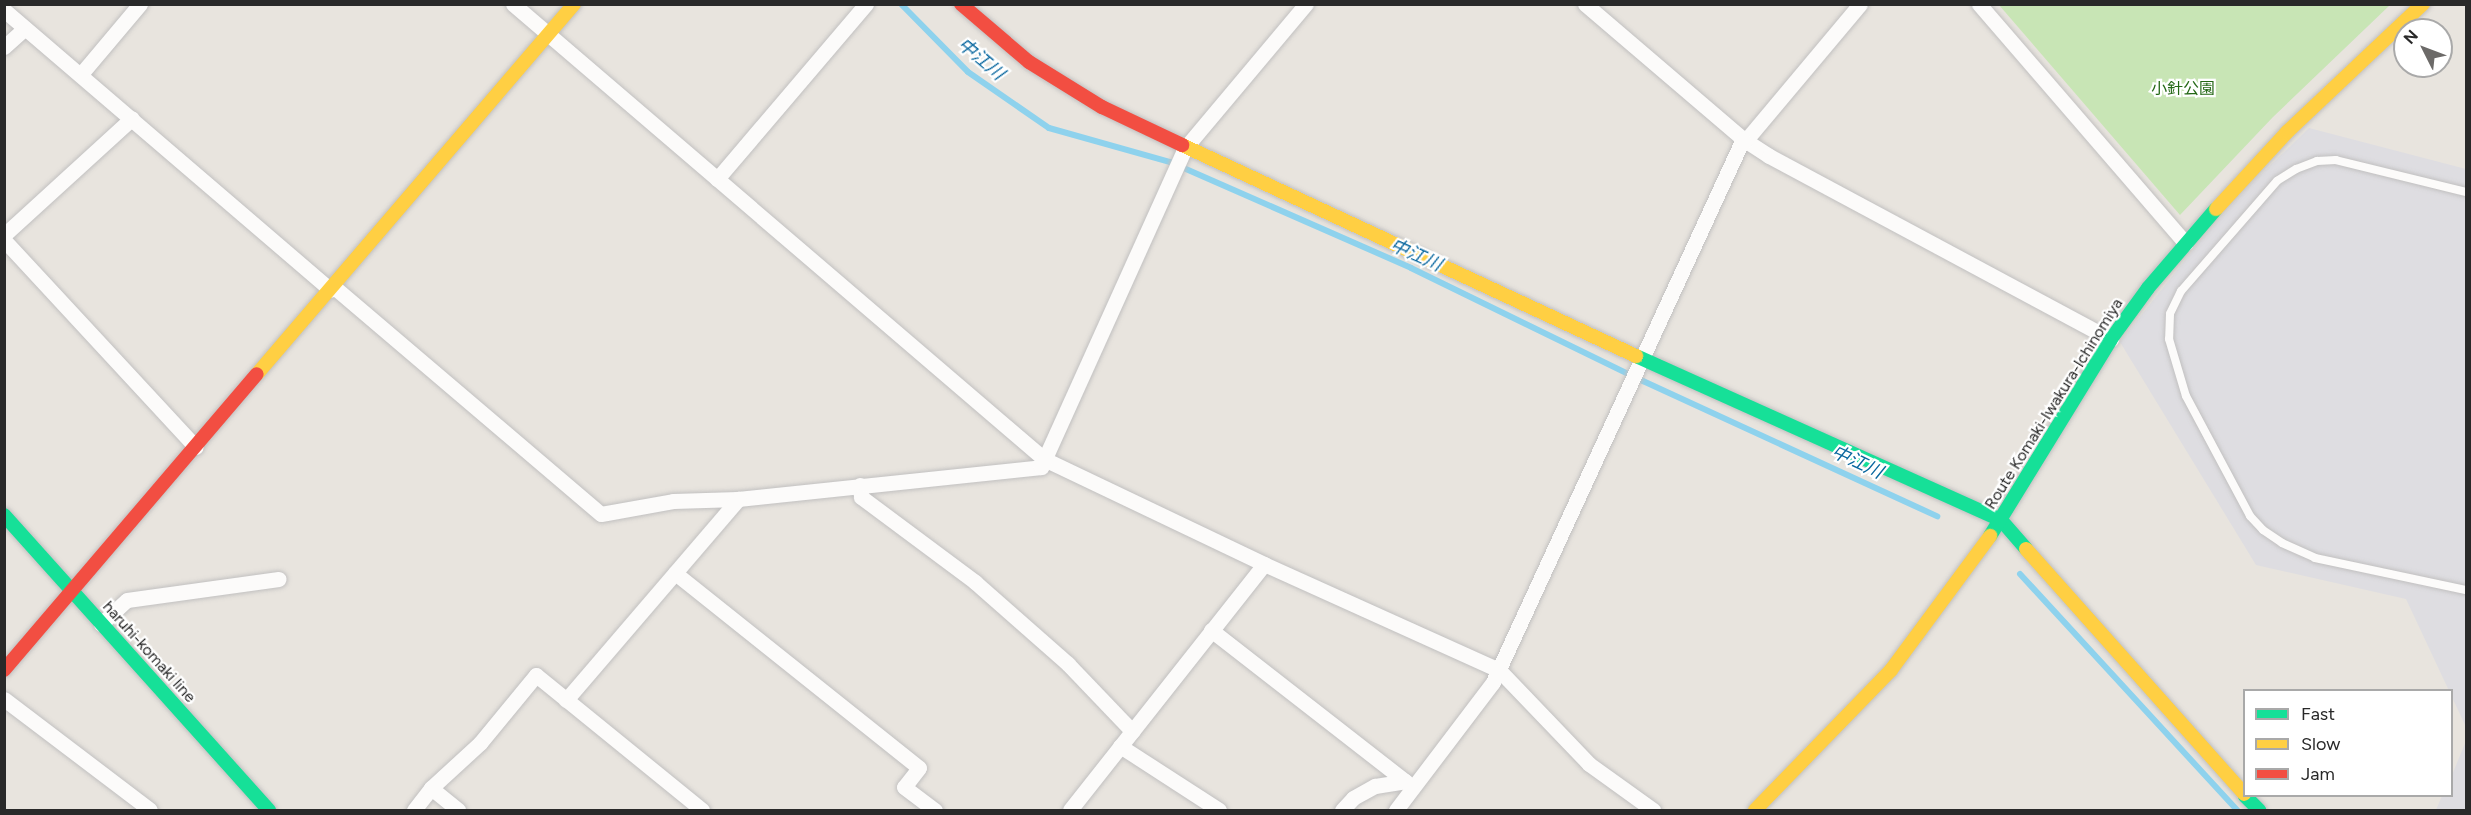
<!DOCTYPE html>
<meta charset="utf-8">
<style>
body{margin:0}
#map{position:relative;width:2471px;height:815px;overflow:hidden;background:#e8e4de;font-family:Figtree,"Noto Sans JP",sans-serif}
div>[style]{position:absolute}
.airport>*{inset:0;background:#dedde1}
.green>*{inset:0;background:#c8e5b5}
.stream>*{height:6px;margin:-3px;padding:0 3px;transform-origin:3px;border-radius:3px;background:#8ed2ed}
.roads{filter:drop-shadow(0 0 2px #c1c0c0) drop-shadow(0 0 2px #c1c0c0)}
.lane>*{height:8px;margin:-4px;padding:0 4px;transform-origin:4px;border-radius:4px;background:#fcfbfa}
.street>*{height:15px;margin:-7.5px;padding:0 7.5px;transform-origin:7.5px;border-radius:7.5px;background:#fcfbfa}
.fast>*{height:14px;margin:-7px;padding:0 7px;transform-origin:7px;border-radius:7px;background:#16e098}
.slow>*{height:14px;margin:-7px;padding:0 7px;transform-origin:7px;border-radius:7px;background:#ffcf43}
.jam>*{height:14px;margin:-7px;padding:0 7px;transform-origin:7px;border-radius:7px;background:#f24e42}
span{translate:-50% -50%;white-space:nowrap;text-align:center;line-height:1.15;-webkit-text-stroke:4.5px #fff;paint-order:stroke}
.park-label{font-size:16px;color:#256816}
.street-label{font-size:16px;color:#292929}
.water-label{font-size:18px;color:#07669e;font-style:italic}
.frame{position:absolute;inset:0;border:6px solid #292929;pointer-events:none}
.legend{position:absolute;left:2243px;top:689px;width:210px;height:108px;box-sizing:border-box;background:#fff;border:2px solid #a9a9a9;margin:0;padding:8px 10px;list-style:none;font-size:18px;color:#292929}
.legend li{display:flex;align-items:center;gap:12px;height:30px}
.legend b{width:30px;border:2px solid #a9a9a9}
.north{position:absolute;left:2393px;top:18px;width:60px;height:60px;box-sizing:border-box;background:#fff;border:2px solid #a9a9a9;border-radius:50%;rotate:312deg;font-size:16px;font-weight:700;line-height:24px;text-align:center;color:#292929}
.north::after{content:'';display:block;margin:auto;width:21px;height:27px;background:#6c6a68;clip-path:polygon(50% 0,100% 100%,50% 72%,0 100%)}
</style>
<div id="map">
<div class="airport">
<i style="clip-path:polygon(2309px 128px,2466px 169px,2466px 727px,2406px 599px,2256px 565px,2120px 342px,2201px 240px,2254px 181px)"></i>
<i style="clip-path:polygon(2466px 741px,2466px 810px,2436px 810px,2442px 796px,2452px 796px,2452px 775px)"></i>
</div>
<div class="green">
<i style="clip-path:polygon(2390px 5px,2273px 117px,2180px 215px,1999px 5px)"></i>
</div>
<div class="stream">
<i style="left:901px;top:4px;width:95px;rotate:45.4deg"></i>
<i style="left:968px;top:72px;width:98px;rotate:34.7deg"></i>
<i style="left:1049px;top:128px;width:126px;rotate:15.7deg"></i>
<i style="left:1170px;top:162px;width:263px;rotate:23.7deg"></i>
<i style="left:1411px;top:268px;width:258px;rotate:26deg"></i>
<i style="left:1643px;top:381px;width:324px;rotate:24.7deg"></i>
<i style="left:2020px;top:574px;width:321px;rotate:47.4deg"></i>
</div>
<div class="roads">
<div class="lane">
<i style="left:2466px;top:192px;width:134px;rotate:-166.2deg"></i>
<i style="left:2336px;top:160px;width:19px;rotate:177deg"></i>
<i style="left:2317px;top:161px;width:22px;rotate:159deg"></i>
<i style="left:2296px;top:169px;width:22px;rotate:148deg"></i>
<i style="left:2277px;top:181px;width:146px;rotate:131.1deg"></i>
<i style="left:2181px;top:291px;width:25px;rotate:116deg"></i>
<i style="left:2170px;top:314px;width:25px;rotate:92deg"></i>
<i style="left:2169px;top:339px;width:59px;rotate:73.4deg"></i>
<i style="left:2186px;top:396px;width:136px;rotate:61.9deg"></i>
<i style="left:2250px;top:516px;width:19px;rotate:47deg"></i>
<i style="left:2263px;top:530px;width:23px;rotate:34deg"></i>
<i style="left:2282px;top:543px;width:36px;rotate:24deg"></i>
<i style="left:2315px;top:558px;width:154px;rotate:12deg"></i>
</div>
<div class="street">
<i style="left:513px;top:4px;width:699px;rotate:40.59deg"></i>
<i style="left:1044px;top:459px;width:244px;rotate:25.5deg"></i>
<i style="left:1264px;top:564px;width:258px;rotate:24.3deg"></i>
<i style="left:1499px;top:670px;width:130px;rotate:46.2deg"></i>
<i style="left:1589px;top:764px;width:79px;rotate:35.7deg"></i>
<i style="left:1585px;top:4px;width:208px;rotate:40.5deg"></i>
<i style="left:1743px;top:139px;width:31px;rotate:33deg"></i>
<i style="left:1769px;top:156px;width:388px;rotate:28.2deg"></i>
<i style="left:1979px;top:4px;width:316px;rotate:49.2deg"></i>
<i style="left:4px;top:10px;width:430px;rotate:40.6deg"></i>
<i style="left:4px;top:47px;width:28px;rotate:-42deg"></i>
<i style="left:81px;top:74px;width:92px;rotate:-49.9deg"></i>
<i style="left:1746px;top:140px;width:177px;rotate:-50deg"></i>
<i style="left:717px;top:179px;width:230px;rotate:-49.6deg"></i>
<i style="left:4px;top:235px;width:173px;rotate:-42.4deg"></i>
<i style="left:4px;top:240px;width:282px;rotate:47.2deg"></i>
<i style="left:334px;top:287px;width:350px;rotate:40.4deg"></i>
<i style="left:601px;top:514px;width:73px;rotate:-10.2deg"></i>
<i style="left:673px;top:501px;width:65px;rotate:-1.8deg"></i>
<i style="left:738px;top:499px;width:305px;rotate:-6deg"></i>
<i style="left:1041px;top:467px;width:350px;rotate:-65.7deg"></i>
<i style="left:1185px;top:148px;width:188px;rotate:-50deg"></i>
<i style="left:860px;top:485px;width:12px;rotate:85deg"></i>
<i style="left:861px;top:497px;width:142px;rotate:36.7deg"></i>
<i style="left:975px;top:582px;width:124px;rotate:41.4deg"></i>
<i style="left:1068px;top:664px;width:93px;rotate:46.3deg"></i>
<i style="left:675px;top:573px;width:312px;rotate:38.6deg"></i>
<i style="left:919px;top:768px;width:24px;rotate:128deg"></i>
<i style="left:904px;top:787px;width:39px;rotate:37deg"></i>
<i style="left:101px;top:624px;width:35px;rotate:-43deg"></i>
<i style="left:127px;top:600px;width:153px;rotate:-7.9deg"></i>
<i style="left:1211px;top:630px;width:246px;rotate:37.9deg"></i>
<i style="left:4px;top:699px;width:183px;rotate:37.2deg"></i>
<i style="left:566px;top:700px;width:265px;rotate:-49.4deg"></i>
<i style="left:1120px;top:746px;width:118px;rotate:32.9deg"></i>
<i style="left:431px;top:788px;width:35px;rotate:39deg"></i>
<i style="left:414px;top:810px;width:28px;rotate:-52deg"></i>
<i style="left:431px;top:788px;width:67px;rotate:-42.6deg"></i>
<i style="left:480px;top:743px;width:88px;rotate:-50.5deg"></i>
<i style="left:536px;top:675px;width:214px;rotate:39.1deg"></i>
<i style="left:1070px;top:810px;width:313px;rotate:-51.7deg"></i>
<i style="left:1342px;top:810px;width:16px;rotate:-47deg"></i>
<i style="left:1353px;top:798px;width:25px;rotate:-29deg"></i>
<i style="left:1375px;top:786px;width:30px;rotate:-9deg"></i>
<i style="left:1405px;top:781px;width:6px;rotate:45deg"></i>
<i style="left:1396px;top:810px;width:161px;rotate:-52.8deg"></i>
<i style="left:1493px;top:682px;width:598px;rotate:-65.28deg"></i>
</div>
<div class="fast">
<i style="left:1636px;top:356px;width:400px;rotate:24.2deg"></i>
<i style="left:2001px;top:520px;width:38px;rotate:49deg"></i>
<i style="left:4px;top:515px;width:397px;rotate:48.1deg"></i>
<i style="left:1990px;top:536px;width:231px;rotate:-58.4deg"></i>
<i style="left:2111px;top:339px;width:63px;rotate:-54deg"></i>
<i style="left:2148px;top:288px;width:104px;rotate:-49.3deg"></i>
<i style="left:2245px;top:796px;width:20px;rotate:45deg"></i>
</div>
<div class="slow">
<i style="left:1182px;top:145px;width:501px;rotate:24.93deg"></i>
<i style="left:2216px;top:209px;width:105px;rotate:-47.3deg"></i>
<i style="left:2287px;top:132px;width:187px;rotate:-43.3deg"></i>
<i style="left:257px;top:374px;width:487px;rotate:-49.4deg"></i>
<i style="left:2026px;top:549px;width:328px;rotate:48.3deg"></i>
<i style="left:1755px;top:810px;width:195px;rotate:-45.8deg"></i>
<i style="left:1891px;top:670px;width:167px;rotate:-53.5deg"></i>
</div>
<div class="jam">
<i style="left:961px;top:4px;width:89px;rotate:40.5deg"></i>
<i style="left:1029px;top:62px;width:86px;rotate:31.7deg"></i>
<i style="left:1102px;top:107px;width:89px;rotate:25.4deg"></i>
<i style="left:4px;top:670px;width:389px;rotate:-49.5deg"></i>
</div>
</div>
<div class="park-label">
<span style="left:2183px;top:89px">小針公園</span>
</div>
<div class="street-label">
<span style="left:2054px;top:404px;rotate:-58deg">Route Komaki-Iwakura-Ichinomiya</span>
<span style="left:149px;top:652px;rotate:48deg">haruhi-komaki line</span>
</div>
<div class="water-label">
<span style="left:981px;top:59px;rotate:40deg">中江川</span>
<span style="left:1416px;top:255px;rotate:24deg">中江川</span>
<span style="left:1857px;top:462px;rotate:25deg">中江川</span>
</div>
<div class="frame"></div>
<ul class="legend">
<li><b style="height:8px;background:#16e098"></b>Fast</li>
<li><b style="height:8px;background:#ffcf43"></b>Slow</li>
<li><b style="height:8px;background:#f24e42"></b>Jam</li>
</ul>
<div class="north">N</div>
</div>
